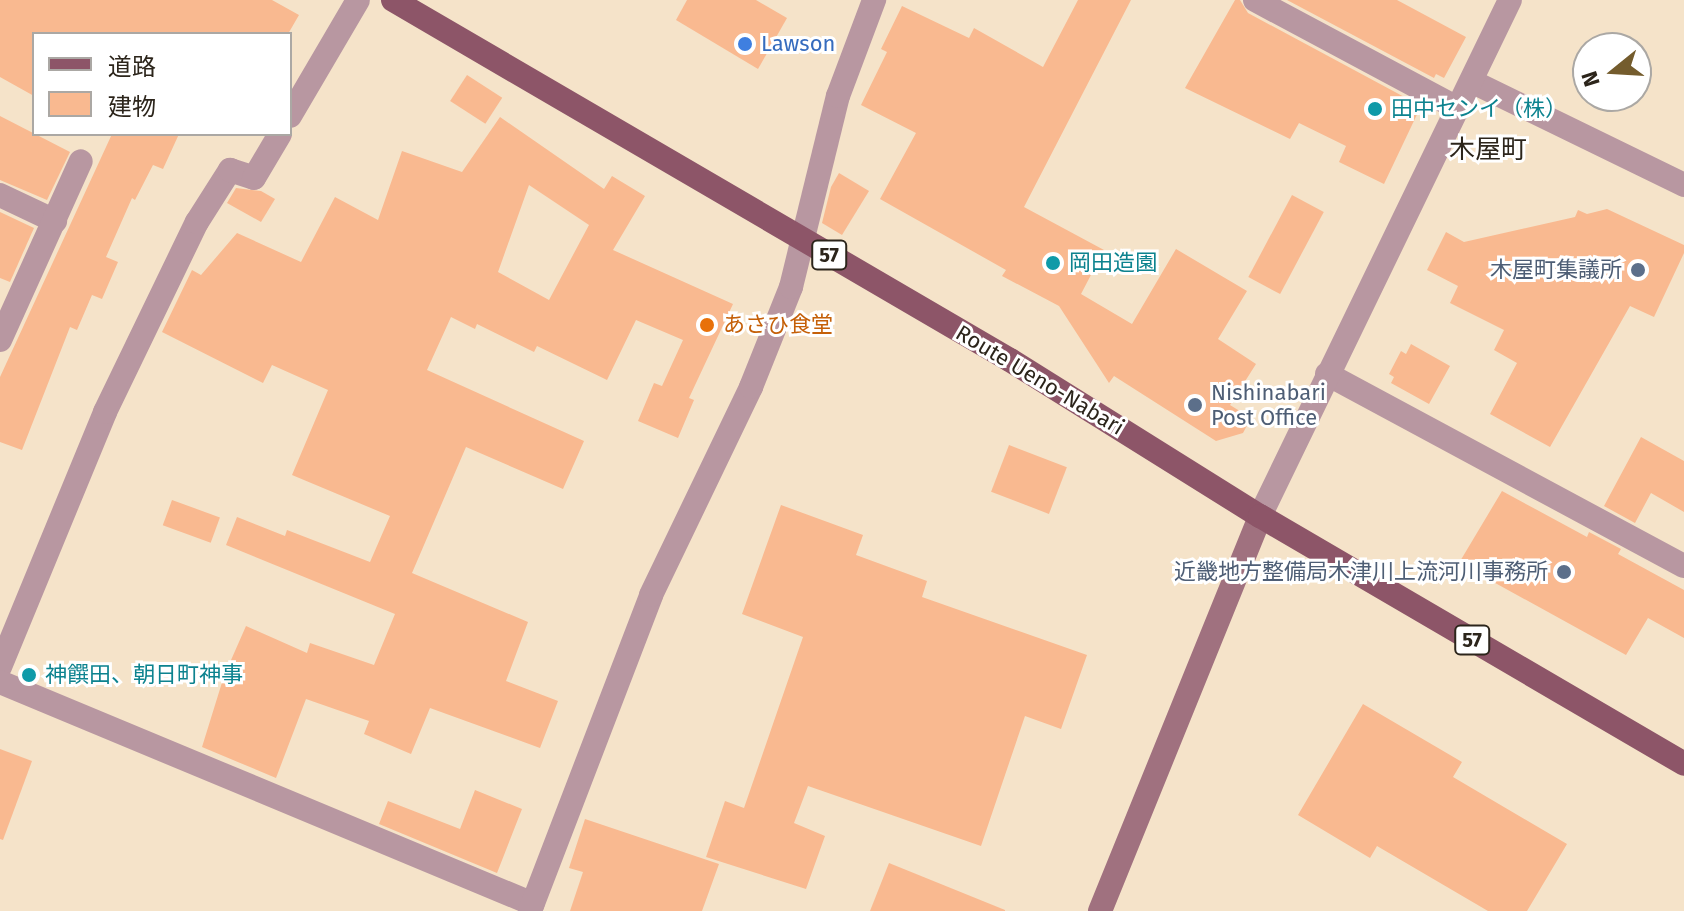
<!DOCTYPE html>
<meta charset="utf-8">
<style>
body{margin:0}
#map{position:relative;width:1684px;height:911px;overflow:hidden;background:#f5e3c9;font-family:"Fira Sans","Noto Sans JP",sans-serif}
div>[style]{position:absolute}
.building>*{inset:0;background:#f9b990;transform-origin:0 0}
.street>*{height:24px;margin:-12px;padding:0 12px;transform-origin:12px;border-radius:12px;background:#b897a1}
.secondary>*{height:24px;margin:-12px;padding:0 12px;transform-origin:12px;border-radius:12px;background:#a0717f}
.primary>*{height:24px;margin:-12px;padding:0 12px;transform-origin:12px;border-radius:12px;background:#8d5568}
.dots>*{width:22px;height:22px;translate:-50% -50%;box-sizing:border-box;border:4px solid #fff;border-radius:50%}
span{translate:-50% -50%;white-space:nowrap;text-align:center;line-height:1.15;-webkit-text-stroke:6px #fff;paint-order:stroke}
.shield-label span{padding:2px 6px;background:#fff;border:2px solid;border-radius:6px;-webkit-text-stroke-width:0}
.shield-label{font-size:20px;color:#2c251b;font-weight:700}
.shop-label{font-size:22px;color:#366cbe}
.left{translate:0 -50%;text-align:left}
.culture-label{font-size:22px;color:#0d838f}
.service-label{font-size:22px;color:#4e5e75}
.right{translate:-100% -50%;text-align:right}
.food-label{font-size:22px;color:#c56008}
.street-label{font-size:22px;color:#2c251b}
.quarter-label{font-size:26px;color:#2c251b}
.legend{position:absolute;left:32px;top:32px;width:260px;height:104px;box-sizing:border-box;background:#fff;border:2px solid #aba8a4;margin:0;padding:10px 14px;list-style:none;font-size:24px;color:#2c251b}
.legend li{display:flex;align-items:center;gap:16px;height:40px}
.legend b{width:40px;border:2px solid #aba8a4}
.north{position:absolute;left:1572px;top:32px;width:80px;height:80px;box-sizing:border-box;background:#fff;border:2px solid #aba8a4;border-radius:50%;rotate:252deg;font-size:22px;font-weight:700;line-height:32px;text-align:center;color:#2c251b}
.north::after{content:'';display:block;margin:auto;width:28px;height:36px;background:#745c2d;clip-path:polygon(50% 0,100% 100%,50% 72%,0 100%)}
</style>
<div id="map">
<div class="building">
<i style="clip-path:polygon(0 0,272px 0,299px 15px,288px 34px,34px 34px,34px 96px,0 77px)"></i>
<i style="clip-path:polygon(687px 0,756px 0,787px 18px,758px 69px,676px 20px)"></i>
<i style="clip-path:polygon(1078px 0,1131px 0,1024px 207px,1104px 250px,1081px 294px,1132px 324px,1176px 249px,1247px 291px,1218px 339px,1256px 364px,1230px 405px,1251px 418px,1243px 433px,1216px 441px,1114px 376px,1109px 383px,1059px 306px,1002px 276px,1006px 270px,880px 199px,916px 133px,861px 105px,887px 52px,881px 49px,902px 6px,969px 38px,974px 28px,1043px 67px)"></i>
<i style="clip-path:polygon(1235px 0,1240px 0,1248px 13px,1421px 106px,1384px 184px,1339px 162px,1346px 146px,1299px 123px,1290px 139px,1185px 88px)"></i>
<i style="clip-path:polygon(1287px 0,1397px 0,1466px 37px,1444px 78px,1436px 74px,1434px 78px)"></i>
<i style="left:467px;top:75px;width:42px;height:31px;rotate:33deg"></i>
<i style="clip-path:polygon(0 116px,70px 152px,47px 200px,0 180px)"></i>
<i style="clip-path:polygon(evenodd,500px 117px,604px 189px,612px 176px,645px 196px,613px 250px,733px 304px,689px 398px,694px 400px,678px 438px,638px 421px,654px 383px,662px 386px,683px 340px,636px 320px,607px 380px,537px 346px,534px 352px,477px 324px,475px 329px,451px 317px,427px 370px,584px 441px,563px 489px,466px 447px,412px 573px,528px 622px,506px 681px,558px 701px,540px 748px,430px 708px,411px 754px,364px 734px,369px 721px,306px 699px,276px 778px,202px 747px,224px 676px,246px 626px,307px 653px,310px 643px,374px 665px,395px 614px,226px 545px,237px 517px,285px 536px,287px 530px,370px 562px,390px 516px,292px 475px,328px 390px,272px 365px,263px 383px,162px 332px,192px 270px,201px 275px,237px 233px,301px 262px,335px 197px,378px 220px,402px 151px,462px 172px,500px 117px,529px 185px,589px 225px,549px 300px,498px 272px,529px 185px)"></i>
<i style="clip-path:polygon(112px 134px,179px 134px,163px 169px,153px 165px,135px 200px,132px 198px,106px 257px,118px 262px,102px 299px,92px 295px,77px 330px,70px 327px,22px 450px,0 442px,0 377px)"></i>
<i style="clip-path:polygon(839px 173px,869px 191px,842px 235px,822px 223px,831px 187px)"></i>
<i style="clip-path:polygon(236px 188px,261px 191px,275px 199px,261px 222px,227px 203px)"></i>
<i style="left:1292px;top:195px;width:36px;height:93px;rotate:28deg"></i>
<i style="clip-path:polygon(1607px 209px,1684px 245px,1684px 253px,1654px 317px,1630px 306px,1550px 447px,1490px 414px,1517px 363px,1494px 350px,1504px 330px,1450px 303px,1458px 286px,1427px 270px,1446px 232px,1464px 242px,1575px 217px,1578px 210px,1587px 214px)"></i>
<i style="clip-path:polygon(0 212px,34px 228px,10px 282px,0 278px)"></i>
<i style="clip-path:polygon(1411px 344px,1450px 366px,1429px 404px,1391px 383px,1394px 377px,1389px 374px,1401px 351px,1406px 354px)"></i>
<i style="clip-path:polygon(1641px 437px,1684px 461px,1684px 512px,1651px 493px,1635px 523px,1604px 506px)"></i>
<i style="left:1009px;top:445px;width:62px;height:50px;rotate:21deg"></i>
<i style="clip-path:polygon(1502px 491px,1587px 537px,1589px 532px,1621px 549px,1618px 554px,1684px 590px,1684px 638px,1648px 618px,1626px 655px,1459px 563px)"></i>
<i style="left:172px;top:500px;width:51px;height:27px;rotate:20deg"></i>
<i style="clip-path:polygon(781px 505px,863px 535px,856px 555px,927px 581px,922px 597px,1087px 655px,1061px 729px,1025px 716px,981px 846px,808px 786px,794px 823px,825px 836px,806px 889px,706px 857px,725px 801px,744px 808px,803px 637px,742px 614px)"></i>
<i style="clip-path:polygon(1363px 704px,1462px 762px,1453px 777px,1567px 844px,1527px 911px,1488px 911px,1377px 846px,1370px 858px,1298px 815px)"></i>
<i style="clip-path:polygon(0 749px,32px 761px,3px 840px,0 839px)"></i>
<i style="clip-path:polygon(475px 790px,522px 809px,497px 873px,379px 824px,388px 801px,460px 829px)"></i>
<i style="clip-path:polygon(585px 819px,719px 864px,702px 911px,570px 911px,583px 872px,569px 868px)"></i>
<i style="clip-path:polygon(889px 863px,1005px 910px,1005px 911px,870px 911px)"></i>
</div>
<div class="street">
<i style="left:1255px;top:0;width:231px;rotate:28.1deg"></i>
<i style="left:1473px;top:82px;width:235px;rotate:26deg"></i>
<i style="left:290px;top:116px;width:134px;rotate:-59.6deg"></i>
<i style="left:0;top:195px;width:61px;rotate:25.3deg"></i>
<i style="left:0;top:340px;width:196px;rotate:-65.7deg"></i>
<i style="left:1327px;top:374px;width:405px;rotate:28.3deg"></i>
<i style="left:1260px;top:516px;width:573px;rotate:-64.15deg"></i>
<i style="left:0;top:667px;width:276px;rotate:-67.6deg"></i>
<i style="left:105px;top:412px;width:211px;rotate:-64.2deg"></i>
<i style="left:197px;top:222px;width:62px;rotate:-57.6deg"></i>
<i style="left:230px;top:170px;width:25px;rotate:18deg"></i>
<i style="left:254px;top:178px;width:51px;rotate:-59.4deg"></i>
<i style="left:0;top:682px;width:577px;rotate:22.61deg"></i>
<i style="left:530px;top:911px;width:338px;rotate:-69deg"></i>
<i style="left:651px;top:595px;width:231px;rotate:-64.3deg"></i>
<i style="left:751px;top:387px;width:108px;rotate:-68.2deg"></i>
<i style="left:791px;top:287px;width:197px;rotate:-76.2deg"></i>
<i style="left:838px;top:96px;width:103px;rotate:-69.4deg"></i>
</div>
<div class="secondary">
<i style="left:1100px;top:911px;width:426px;rotate:-67.9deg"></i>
</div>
<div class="primary">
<i style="left:393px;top:0;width:714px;rotate:30.26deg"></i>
<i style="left:1010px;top:360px;width:295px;rotate:32deg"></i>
<i style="left:1260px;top:516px;width:491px;rotate:30.3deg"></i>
</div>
<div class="dots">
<i style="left:745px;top:44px;background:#3f7fe0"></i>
<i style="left:1375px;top:109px;background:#0f9aa8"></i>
<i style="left:1053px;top:263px;background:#0f9aa8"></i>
<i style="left:1638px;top:270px;background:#5c6f8a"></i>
<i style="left:707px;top:325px;background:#e8710a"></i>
<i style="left:1195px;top:405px;background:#5c6f8a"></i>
<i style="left:1564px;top:572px;background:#5c6f8a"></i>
<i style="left:29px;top:675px;background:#0f9aa8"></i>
</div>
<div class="shield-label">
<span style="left:829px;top:255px">57</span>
<span style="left:1472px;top:640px">57</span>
</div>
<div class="shop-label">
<span class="left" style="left:761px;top:44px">Lawson</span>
</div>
<div class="culture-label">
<span class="left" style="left:1391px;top:109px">田中センイ（株）</span>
<span class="left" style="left:1069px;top:263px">岡田造園</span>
<span class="left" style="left:45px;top:675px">神饌田、朝日町神事</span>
</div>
<div class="service-label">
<span class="right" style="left:1622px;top:270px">木屋町集議所</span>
<span class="left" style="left:1211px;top:405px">Nishinabari<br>Post Office</span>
<span class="right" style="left:1548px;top:572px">近畿地方整備局木津川上流河川事務所</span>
</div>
<div class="food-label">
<span class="left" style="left:723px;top:325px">あさひ食堂</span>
</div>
<div class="street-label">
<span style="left:1040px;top:380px;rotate:31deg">Route Ueno-Nabari</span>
</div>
<div class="quarter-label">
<span style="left:1488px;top:150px">木屋町</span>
</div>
<ul class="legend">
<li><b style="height:10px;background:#8d5568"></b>道路</li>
<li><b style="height:22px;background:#f9b990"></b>建物</li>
</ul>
<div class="north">N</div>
</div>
